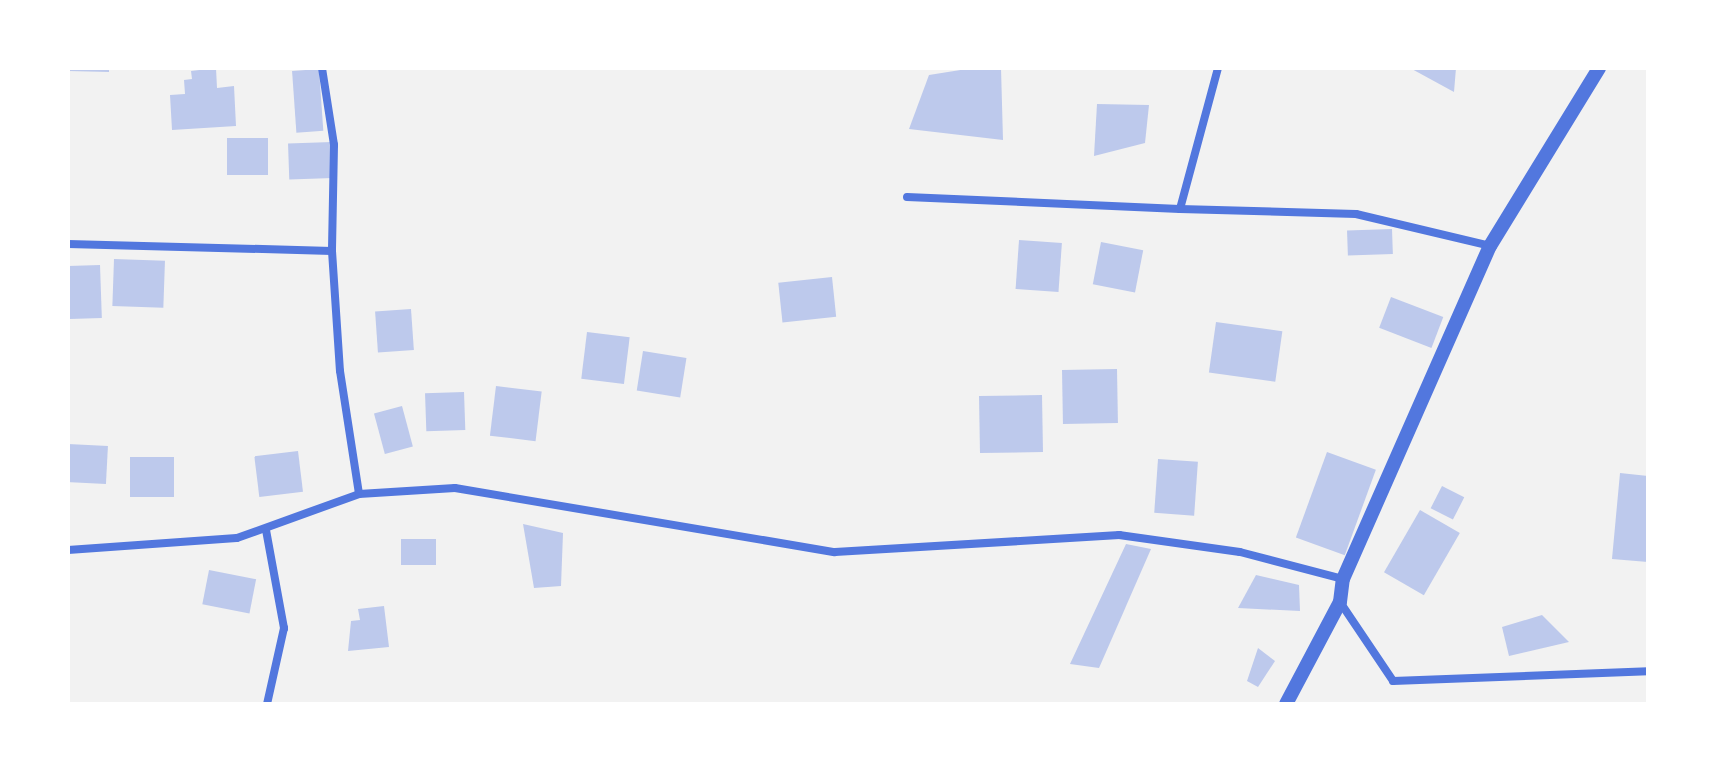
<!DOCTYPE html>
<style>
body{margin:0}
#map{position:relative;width:1716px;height:772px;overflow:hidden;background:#f2f2f2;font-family:Helvetica,sans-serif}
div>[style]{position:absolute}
.building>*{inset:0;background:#bdc9ec;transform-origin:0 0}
.minor>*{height:8px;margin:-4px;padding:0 4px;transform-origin:4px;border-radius:4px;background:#5277de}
.tertiary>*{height:14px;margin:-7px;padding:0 7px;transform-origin:7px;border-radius:7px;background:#5277de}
span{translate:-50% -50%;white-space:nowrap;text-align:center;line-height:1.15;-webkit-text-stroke:6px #fff;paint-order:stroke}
.frame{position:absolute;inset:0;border:70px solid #fff;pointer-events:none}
</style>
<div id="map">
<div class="building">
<i style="clip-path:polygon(68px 68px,109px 68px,109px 72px,68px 71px)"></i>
<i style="clip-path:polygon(216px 68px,217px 88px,234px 86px,236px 126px,172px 130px,170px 95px,185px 94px,184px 80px,192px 79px,191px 71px)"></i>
<i style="clip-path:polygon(973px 68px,1001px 68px,1003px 140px,909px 129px,929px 75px)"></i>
<i style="clip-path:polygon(1410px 68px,1456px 68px,1454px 92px)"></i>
<i style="left:319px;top:69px;width:62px;height:27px;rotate:86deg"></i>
<i style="clip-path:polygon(1097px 104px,1149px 105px,1145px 143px,1094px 156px)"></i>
<i style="left:227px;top:138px;width:41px;height:37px"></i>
<i style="left:332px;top:142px;width:36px;height:44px;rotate:88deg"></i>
<i style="left:1392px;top:229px;width:25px;height:45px;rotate:88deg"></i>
<i style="left:1019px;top:240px;width:43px;height:49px;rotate:4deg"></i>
<i style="left:1101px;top:242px;width:43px;height:43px;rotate:11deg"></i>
<i style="left:114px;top:259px;width:51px;height:47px;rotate:2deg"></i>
<i style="left:100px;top:265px;width:53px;height:32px;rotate:88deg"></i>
<i style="left:832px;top:277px;width:40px;height:54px;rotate:84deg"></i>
<i style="left:1391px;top:297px;width:56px;height:33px;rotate:21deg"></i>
<i style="left:411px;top:309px;width:41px;height:36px;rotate:86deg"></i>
<i style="left:1216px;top:322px;width:67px;height:51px;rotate:8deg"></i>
<i style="left:587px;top:332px;width:43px;height:47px;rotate:7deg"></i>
<i style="left:643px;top:351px;width:44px;height:40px;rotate:9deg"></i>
<i style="left:1117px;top:369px;width:54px;height:55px;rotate:89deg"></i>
<i style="left:496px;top:386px;width:46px;height:50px;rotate:7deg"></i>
<i style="left:464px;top:392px;width:38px;height:39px;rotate:88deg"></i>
<i style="left:1042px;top:395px;width:57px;height:63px;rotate:89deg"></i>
<i style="left:402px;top:406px;width:42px;height:29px;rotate:75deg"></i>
<i style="left:68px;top:444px;width:40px;height:38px;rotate:3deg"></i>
<i style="left:298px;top:451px;width:41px;height:44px;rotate:83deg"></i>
<i style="left:1327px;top:452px;width:52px;height:91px;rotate:20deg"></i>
<i style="left:130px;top:457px;width:44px;height:40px"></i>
<i style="left:1158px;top:459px;width:40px;height:54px;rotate:4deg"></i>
<i style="clip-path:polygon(1620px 473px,1648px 476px,1648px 562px,1612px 559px)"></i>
<i style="left:1442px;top:486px;width:25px;height:25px;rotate:27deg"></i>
<i style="left:1420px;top:510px;width:46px;height:72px;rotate:30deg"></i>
<i style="clip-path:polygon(523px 524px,563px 533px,561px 586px,534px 588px)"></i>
<i style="left:436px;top:539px;width:26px;height:35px;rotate:90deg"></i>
<i style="clip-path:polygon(1126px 544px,1151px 549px,1099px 668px,1070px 664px)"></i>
<i style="left:209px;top:570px;width:48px;height:35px;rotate:11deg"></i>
<i style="clip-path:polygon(1256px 575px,1299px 585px,1300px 611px,1238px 608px)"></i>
<i style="clip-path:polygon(384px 606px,389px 647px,348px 651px,351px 621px,360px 620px,358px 609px)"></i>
<i style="clip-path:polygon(1542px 615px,1569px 642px,1509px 656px,1502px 627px)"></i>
<i style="clip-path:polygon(1258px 648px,1275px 661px,1258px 687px,1247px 681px)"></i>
</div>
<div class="minor">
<i style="left:322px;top:68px;width:78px;rotate:81.1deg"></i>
<i style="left:334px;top:145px;width:106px;rotate:91.1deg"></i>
<i style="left:332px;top:251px;width:120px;rotate:86.2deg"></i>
<i style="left:340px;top:371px;width:124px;rotate:81.2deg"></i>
<i style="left:1218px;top:68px;width:146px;rotate:105.1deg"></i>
<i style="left:1180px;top:209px;width:176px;rotate:1.6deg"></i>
<i style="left:1356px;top:214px;width:138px;rotate:13.4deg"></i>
<i style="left:907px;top:197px;width:273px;rotate:2.5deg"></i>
<i style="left:68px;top:244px;width:264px;rotate:1.5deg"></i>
<i style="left:266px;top:530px;width:100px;rotate:79.6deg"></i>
<i style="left:284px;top:628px;width:78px;rotate:102.6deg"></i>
<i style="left:68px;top:550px;width:169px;rotate:-4.1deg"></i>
<i style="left:237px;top:538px;width:130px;rotate:-19.8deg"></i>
<i style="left:359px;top:494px;width:96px;rotate:-3.6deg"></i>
<i style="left:455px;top:488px;width:385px;rotate:9.6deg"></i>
<i style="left:835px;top:552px;width:285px;rotate:-3.4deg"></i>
<i style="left:1119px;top:535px;width:122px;rotate:8deg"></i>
<i style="left:1240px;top:552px;width:106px;rotate:14.7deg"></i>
<i style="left:1340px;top:602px;width:95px;rotate:56.1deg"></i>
<i style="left:1393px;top:681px;width:255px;rotate:-2.2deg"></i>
</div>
<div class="tertiary">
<i style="left:1286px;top:704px;width:115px;rotate:-62.1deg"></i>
<i style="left:1340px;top:602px;width:23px;rotate:-83deg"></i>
<i style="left:1343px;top:579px;width:364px;rotate:-66.2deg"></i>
<i style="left:1490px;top:246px;width:209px;rotate:-58.5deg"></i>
</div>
<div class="frame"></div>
</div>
